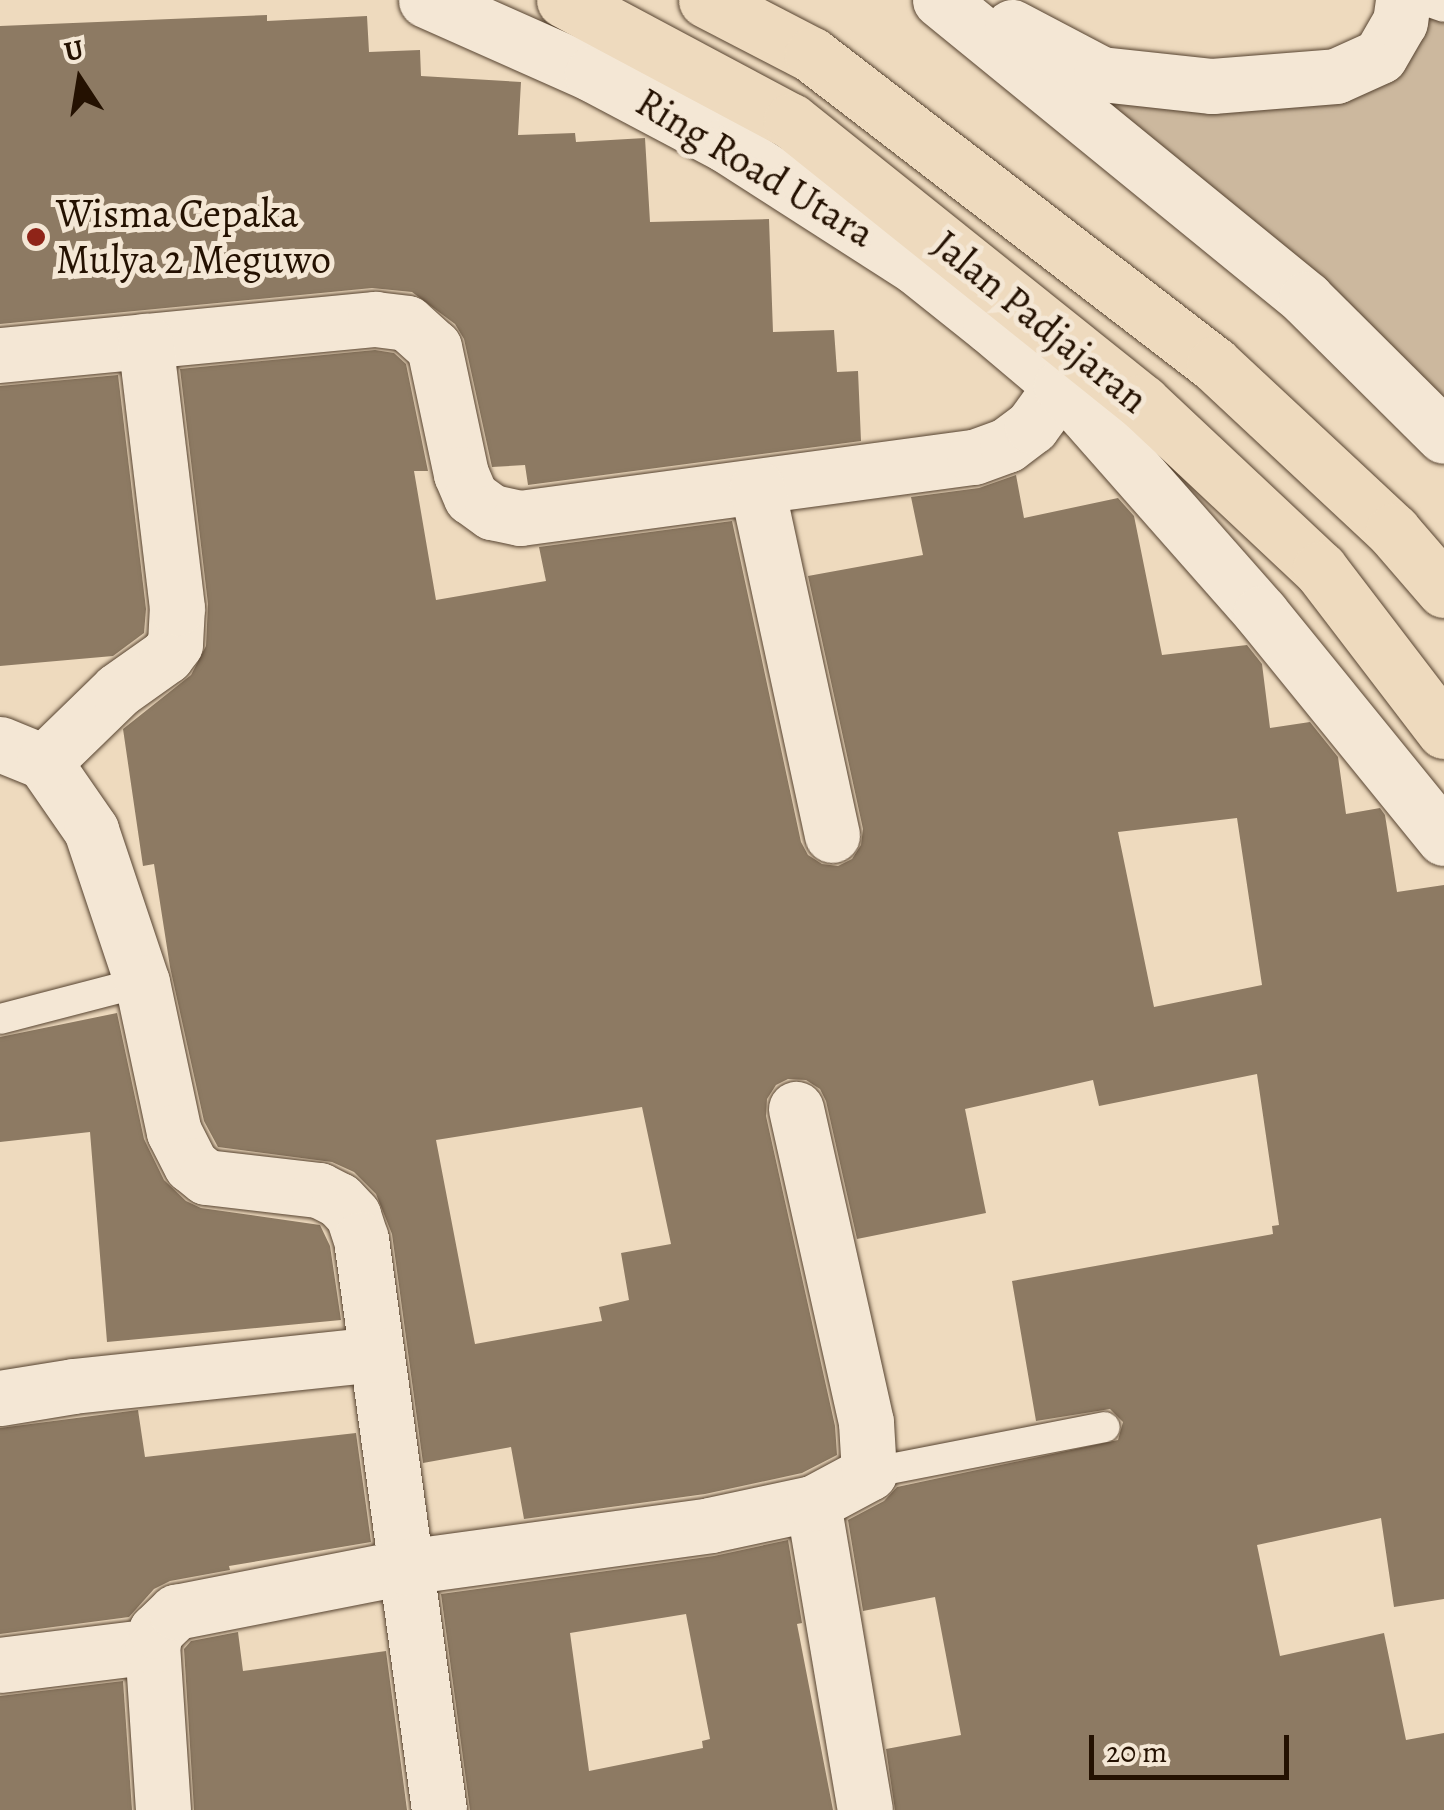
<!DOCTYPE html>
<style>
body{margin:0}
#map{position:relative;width:1444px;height:1810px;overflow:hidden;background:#eedabe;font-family:Alegreya,serif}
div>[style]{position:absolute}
.green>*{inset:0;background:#ccb89e}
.building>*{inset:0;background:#8d7a63}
.roads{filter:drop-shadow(0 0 2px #564330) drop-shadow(0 0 2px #564330)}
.lane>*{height:30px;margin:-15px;padding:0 15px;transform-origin:15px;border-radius:15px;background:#f4e7d5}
.street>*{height:55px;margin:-27.5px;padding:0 27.5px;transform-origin:27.5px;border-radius:27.5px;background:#f4e7d5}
.secondary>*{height:55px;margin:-27.5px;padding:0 27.5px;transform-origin:27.5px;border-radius:27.5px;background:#f4e7d5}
.highway>*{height:55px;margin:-27.5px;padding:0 27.5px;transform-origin:27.5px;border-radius:27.5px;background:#eedabe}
.dots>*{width:28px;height:28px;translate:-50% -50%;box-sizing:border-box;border:5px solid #f4e7d5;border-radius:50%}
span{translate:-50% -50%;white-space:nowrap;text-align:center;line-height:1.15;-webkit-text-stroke:10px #f4e7d5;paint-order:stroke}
.street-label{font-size:40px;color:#241101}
.poi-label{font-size:40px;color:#241101}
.left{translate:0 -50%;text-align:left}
.north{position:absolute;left:30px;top:30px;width:100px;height:100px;-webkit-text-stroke:8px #f4e7d5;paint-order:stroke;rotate:348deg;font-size:28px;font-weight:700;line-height:40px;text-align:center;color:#241101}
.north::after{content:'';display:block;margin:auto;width:35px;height:45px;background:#241101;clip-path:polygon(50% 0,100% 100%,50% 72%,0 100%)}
.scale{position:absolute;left:1089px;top:1735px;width:200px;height:45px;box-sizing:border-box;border:5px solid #241101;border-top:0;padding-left:12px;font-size:30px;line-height:35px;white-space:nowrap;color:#241101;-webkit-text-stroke:8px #f4e7d5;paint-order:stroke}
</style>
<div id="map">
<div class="green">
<i style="clip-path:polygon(1418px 11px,1444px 21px,1444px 410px,967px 12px,1214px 102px)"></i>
</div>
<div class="building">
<i style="clip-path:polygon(267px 15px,267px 21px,367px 16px,369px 52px,420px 50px,421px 76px,521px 82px,518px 135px,575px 133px,576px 142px,645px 138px,650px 222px,769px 219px,773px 332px,834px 330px,837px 372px,858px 371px,861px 441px,528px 485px,525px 465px,492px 467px,464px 339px,455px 324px,412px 292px,372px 288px,0 324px,0 26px)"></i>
<i style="clip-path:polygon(evenodd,375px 350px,394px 353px,406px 364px,428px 471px,414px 471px,436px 600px,546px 581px,539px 547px,732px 521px,801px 842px,808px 855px,822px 864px,838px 866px,852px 859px,861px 845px,863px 829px,808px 576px,923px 555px,911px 497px,979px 488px,1016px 475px,1024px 518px,1118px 498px,1134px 516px,1162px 655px,1247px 645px,1262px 664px,1270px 728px,1310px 722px,1338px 757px,1346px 814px,1380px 808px,1385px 815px,1397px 892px,1444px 885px,1444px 1599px,1394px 1607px,1381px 1518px,1257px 1545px,1280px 1656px,1384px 1633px,1406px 1740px,1444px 1733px,1444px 1810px,895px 1810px,886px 1749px,961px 1735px,935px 1597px,863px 1611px,848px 1520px,884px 1501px,897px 1487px,1118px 1440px,1123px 1422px,1110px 1409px,1036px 1421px,1012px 1281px,1273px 1234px,1272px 1226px,1279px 1225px,1257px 1074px,1099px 1106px,1093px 1080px,965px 1109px,986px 1213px,857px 1239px,826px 1101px,820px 1089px,806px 1080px,788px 1079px,776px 1085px,767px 1099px,766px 1116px,835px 1426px,837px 1455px,802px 1473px,705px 1494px,524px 1519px,511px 1447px,423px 1463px,392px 1234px,376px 1194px,354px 1172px,332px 1162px,218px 1147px,204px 1121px,170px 967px,154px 864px,143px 866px,123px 729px,191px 675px,206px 646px,208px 604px,180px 369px,375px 350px,1237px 818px,1262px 985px,1154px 1007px,1118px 832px,1237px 818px,375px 350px,642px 1107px,671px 1244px,621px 1253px,629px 1300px,599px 1307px,602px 1321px,475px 1344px,436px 1140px,642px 1107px)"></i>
<i style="clip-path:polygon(118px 375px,146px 609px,144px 633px,113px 656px,0 666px,0 386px)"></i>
<i style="clip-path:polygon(117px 1013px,144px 1139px,164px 1180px,186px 1201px,201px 1208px,320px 1225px,330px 1246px,341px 1320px,107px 1342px,90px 1132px,0 1142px,0 1037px)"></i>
<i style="clip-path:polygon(138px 1410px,145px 1457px,356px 1433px,371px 1542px,229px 1566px,230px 1570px,170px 1581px,154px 1589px,129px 1617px,0 1634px,0 1428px)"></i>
<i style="clip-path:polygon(evenodd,788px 1540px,802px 1623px,797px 1624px,833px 1810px,470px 1810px,441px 1594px,714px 1556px,788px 1540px,686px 1614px,710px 1739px,702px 1741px,703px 1748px,589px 1771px,570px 1633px,686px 1614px)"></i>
<i style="clip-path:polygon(238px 1632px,243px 1671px,386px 1651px,407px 1810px,194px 1810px,184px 1649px,191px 1641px)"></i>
<i style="clip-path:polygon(123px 1681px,132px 1810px,0 1810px,0 1696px)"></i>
</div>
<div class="roads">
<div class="lane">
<i style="left:1424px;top:0;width:21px;rotate:19deg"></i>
<i style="left:0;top:1019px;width:147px;rotate:-14.6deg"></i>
<i style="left:869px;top:1473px;width:240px;rotate:-11deg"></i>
</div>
<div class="street">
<i style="left:0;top:355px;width:377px;rotate:-5.5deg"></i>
<i style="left:375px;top:319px;width:32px;rotate:7deg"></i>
<i style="left:407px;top:323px;width:36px;rotate:42deg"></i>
<i style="left:434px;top:347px;width:130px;rotate:78deg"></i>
<i style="left:461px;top:474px;width:25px;rotate:67deg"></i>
<i style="left:471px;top:497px;width:26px;rotate:36deg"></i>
<i style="left:492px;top:512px;width:29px;rotate:12deg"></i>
<i style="left:520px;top:518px;width:458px;rotate:-7.7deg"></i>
<i style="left:974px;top:457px;width:35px;rotate:-20deg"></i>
<i style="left:1007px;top:445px;width:31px;rotate:-37deg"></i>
<i style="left:1032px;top:426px;width:49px;rotate:-54.1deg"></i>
<i style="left:757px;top:488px;width:355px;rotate:77.8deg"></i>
<i style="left:0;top:744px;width:48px;rotate:22.2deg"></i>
<i style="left:44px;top:762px;width:83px;rotate:55.3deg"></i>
<i style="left:91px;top:830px;width:160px;rotate:71.5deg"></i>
<i style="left:142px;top:982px;width:153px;rotate:78deg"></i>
<i style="left:174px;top:1132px;width:37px;rotate:63deg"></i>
<i style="left:191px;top:1165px;width:19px;rotate:39deg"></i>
<i style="left:206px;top:1177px;width:114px;rotate:6.6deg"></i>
<i style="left:319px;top:1190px;width:22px;rotate:27deg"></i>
<i style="left:339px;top:1200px;width:21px;rotate:47deg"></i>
<i style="left:353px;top:1215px;width:25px;rotate:72deg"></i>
<i style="left:361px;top:1239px;width:576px;rotate:82.22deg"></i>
<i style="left:44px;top:762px;width:103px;rotate:-44.2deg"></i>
<i style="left:118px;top:690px;width:59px;rotate:-35.3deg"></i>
<i style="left:166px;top:656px;width:15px;rotate:-53deg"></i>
<i style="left:175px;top:644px;width:36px;rotate:-87deg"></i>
<i style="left:177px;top:608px;width:269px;rotate:-96.8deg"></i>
<i style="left:0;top:1398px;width:74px;rotate:-9.3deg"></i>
<i style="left:73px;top:1386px;width:304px;rotate:-6deg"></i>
<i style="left:813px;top:1503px;width:311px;rotate:80.4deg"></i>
<i style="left:0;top:1665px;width:153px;rotate:-7.1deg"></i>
<i style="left:163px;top:1810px;width:164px;rotate:-93.8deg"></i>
<i style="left:152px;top:1646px;width:16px;rotate:-75deg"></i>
<i style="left:156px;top:1631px;width:28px;rotate:-44deg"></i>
<i style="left:176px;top:1612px;width:233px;rotate:-11.1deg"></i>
<i style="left:405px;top:1567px;width:308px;rotate:-7.8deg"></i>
<i style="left:710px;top:1525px;width:105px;rotate:-12.1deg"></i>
<i style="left:813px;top:1503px;width:64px;rotate:-28.2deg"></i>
<i style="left:869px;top:1473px;width:51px;rotate:-93.4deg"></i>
<i style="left:866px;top:1422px;width:321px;rotate:-102.6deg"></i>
</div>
<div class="secondary">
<i style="left:426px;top:0;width:182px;rotate:24deg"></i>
<i style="left:592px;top:74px;width:152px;rotate:27.9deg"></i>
<i style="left:726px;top:145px;width:226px;rotate:32.7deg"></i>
<i style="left:916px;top:267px;width:95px;rotate:38.6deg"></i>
<i style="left:990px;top:326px;width:93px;rotate:40.2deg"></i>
<i style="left:1061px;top:386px;width:303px;rotate:48.6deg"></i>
<i style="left:1261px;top:613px;width:290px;rotate:50.9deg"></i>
<i style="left:940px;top:0;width:473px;rotate:39.2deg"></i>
<i style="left:1306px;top:299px;width:194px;rotate:44.8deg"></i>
<i style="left:1012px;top:27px;width:101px;rotate:27.8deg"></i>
<i style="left:1101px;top:74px;width:112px;rotate:6.2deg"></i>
<i style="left:1212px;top:86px;width:124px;rotate:-4.6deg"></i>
<i style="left:1336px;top:76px;width:48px;rotate:-24.4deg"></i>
<i style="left:1380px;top:56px;width:39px;rotate:-60deg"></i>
<i style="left:1400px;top:22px;width:22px;rotate:-82deg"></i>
</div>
<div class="highway">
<i style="left:564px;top:0;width:257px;rotate:28.1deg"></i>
<i style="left:791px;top:121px;width:450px;rotate:38.7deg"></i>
<i style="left:1142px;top:402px;width:244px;rotate:43.2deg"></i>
<i style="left:1320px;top:569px;width:204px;rotate:52.6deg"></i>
<i style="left:706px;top:0;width:119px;rotate:27.4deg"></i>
<i style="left:812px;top:55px;width:507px;rotate:37.55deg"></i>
<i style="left:1214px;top:364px;width:245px;rotate:43deg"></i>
<i style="left:1393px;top:531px;width:78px;rotate:49.2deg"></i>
</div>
</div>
<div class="dots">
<i style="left:36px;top:237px;background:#8f2418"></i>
</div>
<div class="street-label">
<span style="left:755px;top:168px;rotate:31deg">Ring Road Utara</span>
<span style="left:1040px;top:322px;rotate:39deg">Jalan Padjajaran</span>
</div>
<div class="poi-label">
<span class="left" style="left:56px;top:237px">Wisma Cepaka<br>Mulya 2 Meguwo</span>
</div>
<div class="north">U</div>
<div class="scale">20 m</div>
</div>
